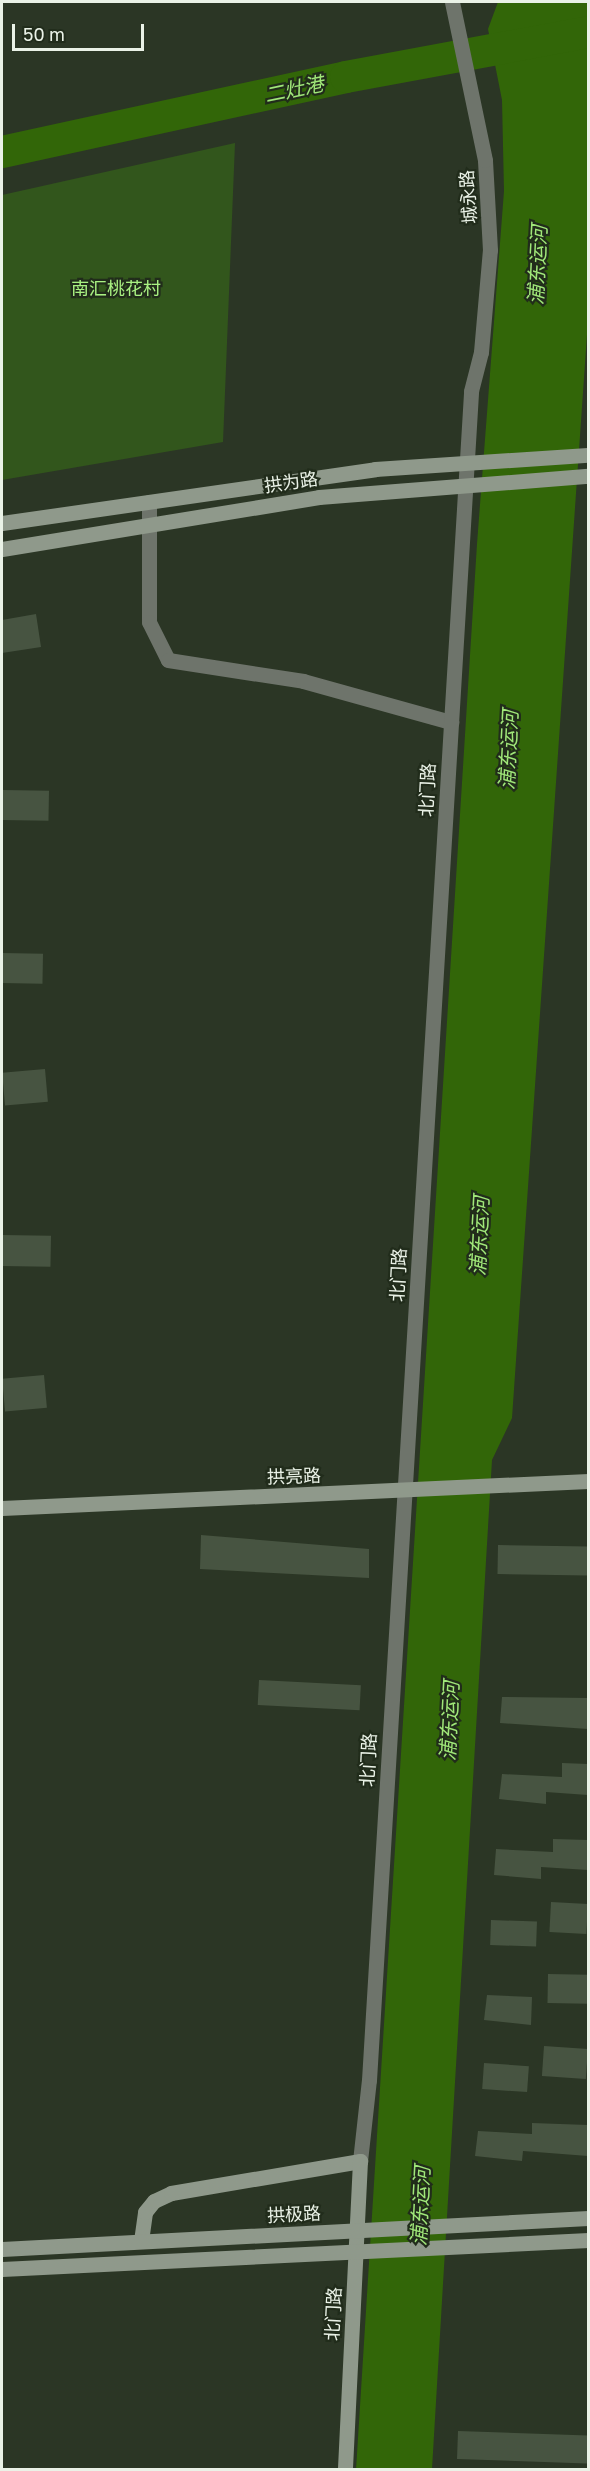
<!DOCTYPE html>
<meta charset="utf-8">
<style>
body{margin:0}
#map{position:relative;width:590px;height:2471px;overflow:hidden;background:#2b3625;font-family:"Golos Text","Noto Sans SC",sans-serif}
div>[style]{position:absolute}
.green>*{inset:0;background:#32561c}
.water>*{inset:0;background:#326608}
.river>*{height:32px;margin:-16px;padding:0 16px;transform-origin:16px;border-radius:16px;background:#326608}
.building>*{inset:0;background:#475441;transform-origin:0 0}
.street>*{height:15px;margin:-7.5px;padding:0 7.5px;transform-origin:7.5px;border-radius:7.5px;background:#6e746b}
.secondary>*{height:15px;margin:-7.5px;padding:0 7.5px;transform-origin:7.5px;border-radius:7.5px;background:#8f998b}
span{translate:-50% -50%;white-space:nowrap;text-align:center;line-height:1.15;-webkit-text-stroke:4.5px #212c1b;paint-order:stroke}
.street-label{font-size:18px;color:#eaf2e7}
.park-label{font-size:18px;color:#a9f182}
.water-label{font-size:20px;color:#a0e779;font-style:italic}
.frame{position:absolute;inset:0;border:3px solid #eaf2e7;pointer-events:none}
.scale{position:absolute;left:12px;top:24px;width:132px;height:27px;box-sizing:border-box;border:3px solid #eaf2e7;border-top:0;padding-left:8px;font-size:18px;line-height:21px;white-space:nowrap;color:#eaf2e7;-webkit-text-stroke:4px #212c1b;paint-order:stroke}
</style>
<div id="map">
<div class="green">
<i style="clip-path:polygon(235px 143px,223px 442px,2px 480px,2px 195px)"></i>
</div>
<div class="water">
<i style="clip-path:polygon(498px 2px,588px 2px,588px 320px,512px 1418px,492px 1460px,432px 2469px,356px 2470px,477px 544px,504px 191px,502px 100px,488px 29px)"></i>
</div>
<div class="river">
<i style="left:2px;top:152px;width:352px;rotate:-12.3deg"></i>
<i style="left:346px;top:77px;width:246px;rotate:-10.5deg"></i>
</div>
<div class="building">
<i style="clip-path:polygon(36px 614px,41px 647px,2px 653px,2px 620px)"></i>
<i style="left:2px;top:790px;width:47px;height:30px;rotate:1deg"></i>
<i style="left:2px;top:953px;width:41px;height:30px;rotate:1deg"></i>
<i style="left:45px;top:1069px;width:33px;height:43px;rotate:85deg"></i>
<i style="left:2px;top:1235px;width:49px;height:31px;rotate:1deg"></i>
<i style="left:44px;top:1375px;width:33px;height:42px;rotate:85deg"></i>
<i style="clip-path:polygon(201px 1535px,369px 1549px,369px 1578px,200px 1569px)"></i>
<i style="left:498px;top:1545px;width:90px;height:29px;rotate:1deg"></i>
<i style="left:259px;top:1680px;width:102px;height:25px;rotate:3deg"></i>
<i style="clip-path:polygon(502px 1697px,588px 1698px,588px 1729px,500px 1723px)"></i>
<i style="clip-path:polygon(562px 1763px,588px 1764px,588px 1795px,546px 1792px,546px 1804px,499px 1799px,502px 1774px,562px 1777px)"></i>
<i style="clip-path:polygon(553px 1839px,588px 1840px,588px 1870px,541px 1867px,541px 1879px,494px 1875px,496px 1849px,553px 1852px)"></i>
<i style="left:551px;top:1902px;width:37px;height:30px;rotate:3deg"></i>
<i style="left:491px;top:1920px;width:46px;height:25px;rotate:2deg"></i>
<i style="left:548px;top:1974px;width:40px;height:29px;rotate:1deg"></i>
<i style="clip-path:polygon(487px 1995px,532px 1997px,531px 2025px,484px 2020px)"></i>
<i style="left:544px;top:2046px;width:44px;height:30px;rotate:4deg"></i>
<i style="left:484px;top:2063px;width:45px;height:26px;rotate:4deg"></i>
<i style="clip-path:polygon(532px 2123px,588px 2125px,588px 2156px,523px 2151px,522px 2161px,475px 2156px,478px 2131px,532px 2134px)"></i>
<i style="left:458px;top:2431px;width:130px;height:28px;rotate:2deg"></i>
</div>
<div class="street">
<i style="left:149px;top:502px;width:120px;rotate:90deg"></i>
<i style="left:149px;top:622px;width:42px;rotate:63.4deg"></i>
<i style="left:168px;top:660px;width:137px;rotate:8.8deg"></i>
<i style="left:303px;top:681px;width:154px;rotate:15.5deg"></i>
<i style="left:360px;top:2161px;width:81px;rotate:-83.7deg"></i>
<i style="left:369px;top:2080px;width:1692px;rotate:-86.54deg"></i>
<i style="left:471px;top:391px;width:40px;rotate:-75.6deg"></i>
<i style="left:481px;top:352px;width:102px;rotate:-85deg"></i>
<i style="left:490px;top:250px;width:90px;rotate:-93.2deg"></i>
<i style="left:485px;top:160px;width:161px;rotate:-101.8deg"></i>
</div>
<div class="secondary">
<i style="left:2px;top:523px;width:377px;rotate:-8.2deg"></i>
<i style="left:375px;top:469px;width:213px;rotate:-3.8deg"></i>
<i style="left:2px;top:549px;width:321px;rotate:-9.3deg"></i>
<i style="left:319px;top:497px;width:270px;rotate:-4.5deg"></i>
<i style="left:2px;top:1508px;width:587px;rotate:-2.64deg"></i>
<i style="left:141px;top:2241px;width:29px;rotate:-82deg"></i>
<i style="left:145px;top:2212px;width:14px;rotate:-51deg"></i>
<i style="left:154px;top:2201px;width:19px;rotate:-25deg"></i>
<i style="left:171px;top:2193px;width:192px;rotate:-9.6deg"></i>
<i style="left:360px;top:2161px;width:309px;rotate:92.8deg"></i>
<i style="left:2px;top:2249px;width:587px;rotate:-3.03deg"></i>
<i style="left:2px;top:2269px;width:587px;rotate:-2.83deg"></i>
</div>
<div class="street-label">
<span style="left:468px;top:197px;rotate:-94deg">城永路</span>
<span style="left:291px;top:482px;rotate:-8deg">拱为路</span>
<span style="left:427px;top:790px;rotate:-87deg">北门路</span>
<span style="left:398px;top:1275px;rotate:-87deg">北门路</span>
<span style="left:294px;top:1476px;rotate:-2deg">拱亮路</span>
<span style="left:368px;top:1760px;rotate:-87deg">北门路</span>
<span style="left:294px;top:2214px;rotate:-3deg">拱极路</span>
<span style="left:333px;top:2314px;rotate:-87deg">北门路</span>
</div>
<div class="park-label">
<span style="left:116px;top:288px">南汇桃花村</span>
</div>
<div class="water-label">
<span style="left:294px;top:89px;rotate:-12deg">二灶港</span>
<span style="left:537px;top:265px;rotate:-87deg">浦东运河</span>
<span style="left:508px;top:750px;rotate:-87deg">浦东运河</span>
<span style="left:479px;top:1236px;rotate:-87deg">浦东运河</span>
<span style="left:449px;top:1721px;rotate:-87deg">浦东运河</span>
<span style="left:420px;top:2206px;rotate:-87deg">浦东运河</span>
</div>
<div class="frame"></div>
<div class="scale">50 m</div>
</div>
